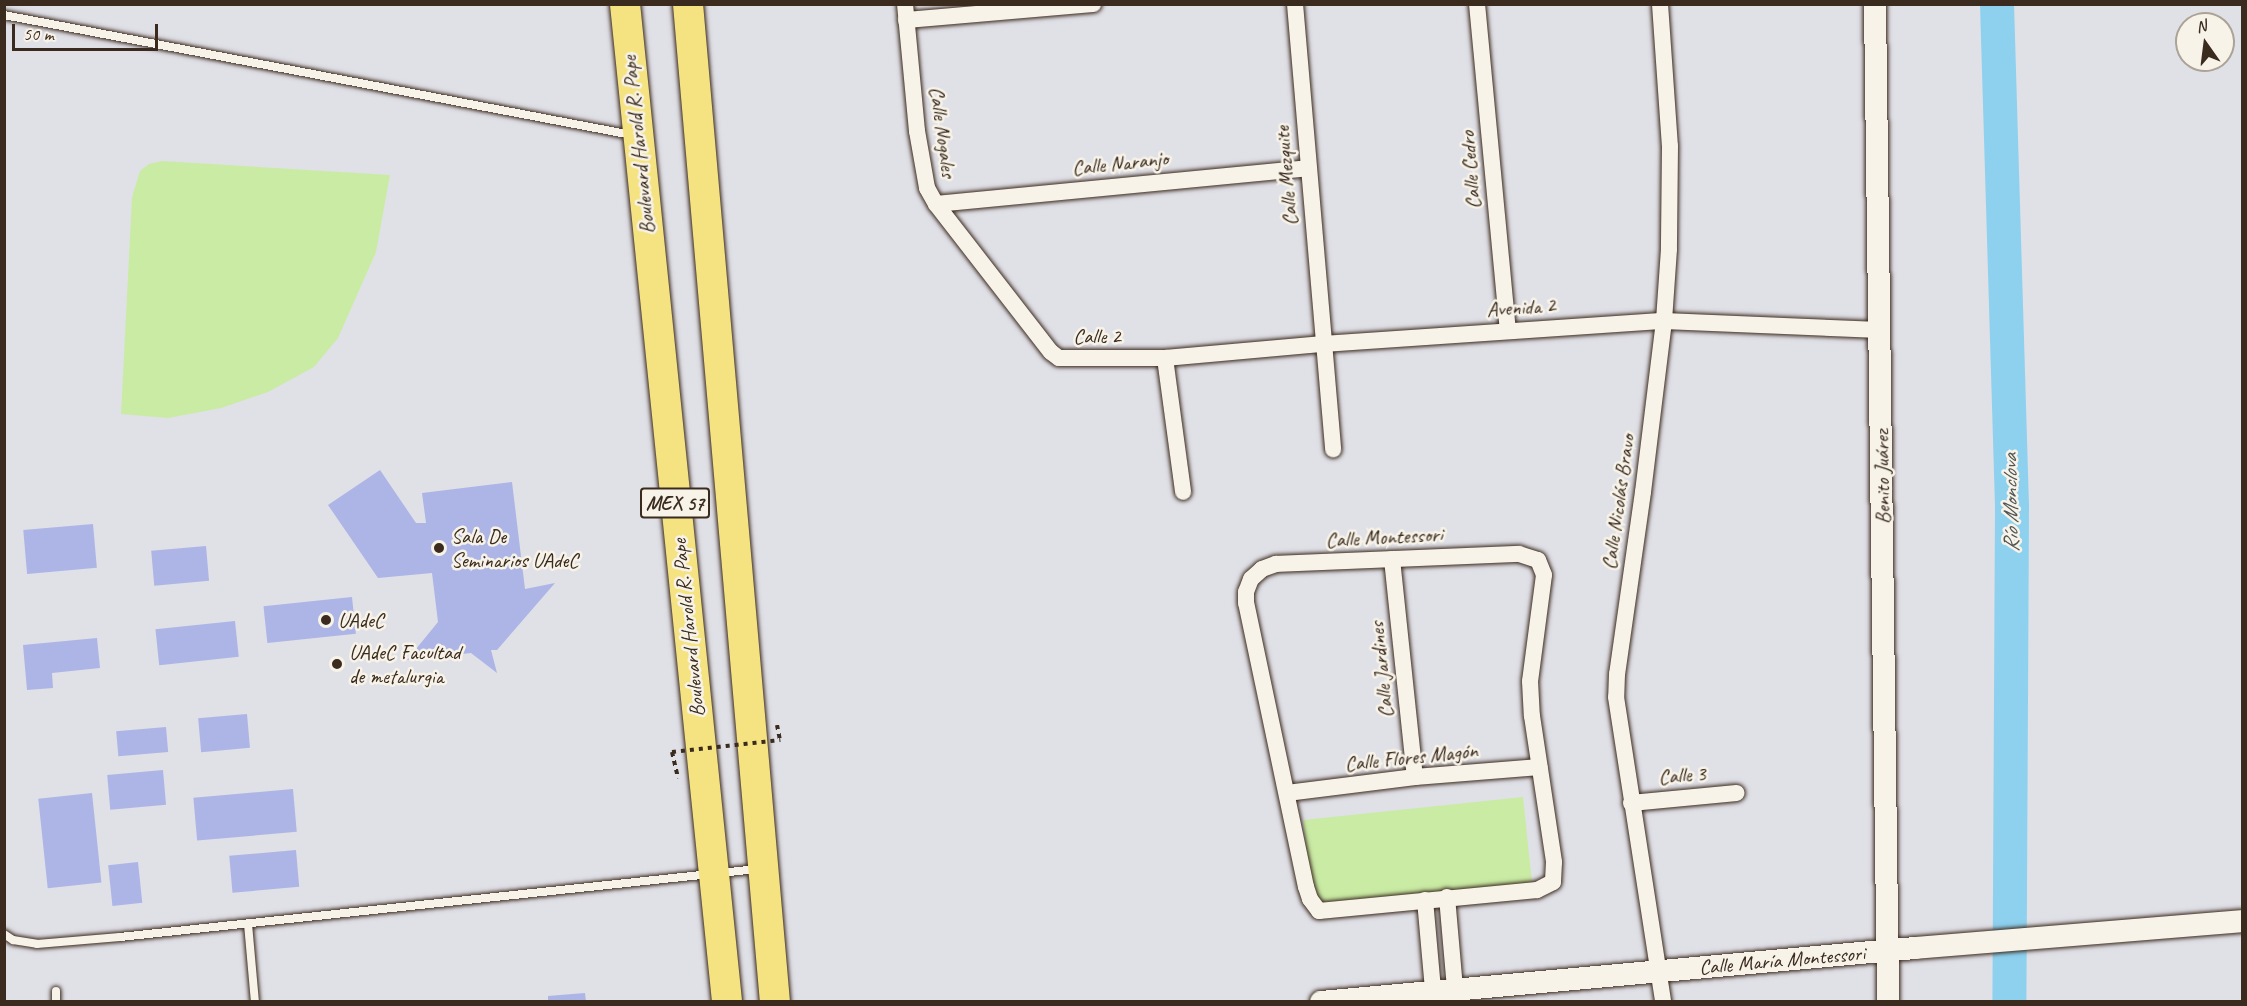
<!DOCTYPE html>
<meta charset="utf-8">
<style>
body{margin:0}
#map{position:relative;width:2247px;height:1006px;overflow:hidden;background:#e0e0e7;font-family:Caveat,sans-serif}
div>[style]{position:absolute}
.green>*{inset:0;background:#c9eba4;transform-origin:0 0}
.river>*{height:34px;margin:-17px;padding:0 17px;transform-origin:17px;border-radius:17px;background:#8dd1ef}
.building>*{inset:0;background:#acb5e6;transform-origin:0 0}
.path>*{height:4px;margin-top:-2px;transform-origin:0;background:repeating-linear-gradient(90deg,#3b2a1e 0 4.5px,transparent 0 9px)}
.roads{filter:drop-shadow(0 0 2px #3b2a1e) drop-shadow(0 0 2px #3b2a1e)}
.lane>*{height:8px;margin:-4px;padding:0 4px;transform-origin:4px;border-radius:4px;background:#f7f3e8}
.street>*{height:16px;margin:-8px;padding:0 8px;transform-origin:8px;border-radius:8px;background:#f7f3e8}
.secondary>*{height:22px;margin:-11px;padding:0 11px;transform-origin:11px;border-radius:11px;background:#f7f3e8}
.highway>*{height:30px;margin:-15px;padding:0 15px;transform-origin:15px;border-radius:15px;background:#f5e382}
.path-bridge>*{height:4px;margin-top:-2px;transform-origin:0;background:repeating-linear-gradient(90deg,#3b2a1e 0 4.5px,transparent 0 9px)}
.dots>*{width:16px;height:16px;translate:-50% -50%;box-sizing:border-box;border:3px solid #f7f3e8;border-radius:50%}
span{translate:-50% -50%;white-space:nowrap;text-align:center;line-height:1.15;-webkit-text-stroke:5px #f7f3e8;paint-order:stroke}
.shield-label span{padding:2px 4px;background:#f7f3e8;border:2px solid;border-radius:4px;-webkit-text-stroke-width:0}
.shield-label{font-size:20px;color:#3b2a1e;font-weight:700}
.street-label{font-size:21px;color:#3b2a1e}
.poi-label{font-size:21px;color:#3b2a1e}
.left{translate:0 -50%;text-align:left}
.water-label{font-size:22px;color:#505452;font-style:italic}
.frame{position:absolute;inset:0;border:6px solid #3b2a1e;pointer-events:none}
.north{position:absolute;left:2175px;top:12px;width:60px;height:60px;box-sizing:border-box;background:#f7f3e8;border:2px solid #aca397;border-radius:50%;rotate:346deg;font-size:16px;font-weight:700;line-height:24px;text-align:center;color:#3b2a1e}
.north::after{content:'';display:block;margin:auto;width:21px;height:27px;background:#3b2a1e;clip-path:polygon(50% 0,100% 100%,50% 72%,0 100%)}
.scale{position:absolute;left:12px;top:24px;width:146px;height:27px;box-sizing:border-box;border:3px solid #3b2a1e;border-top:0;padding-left:8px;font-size:18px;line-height:21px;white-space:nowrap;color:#3b2a1e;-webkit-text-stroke:4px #f7f3e8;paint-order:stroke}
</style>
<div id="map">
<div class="green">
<i style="clip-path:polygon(162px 161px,390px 175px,376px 252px,338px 338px,314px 367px,268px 392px,221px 408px,168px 418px,121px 414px,132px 197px,140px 171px,149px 164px)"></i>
<i style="left:1523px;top:797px;width:92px;height:221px;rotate:84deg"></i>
</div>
<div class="river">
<i style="left:1997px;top:4px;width:503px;rotate:88.29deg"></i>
<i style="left:2012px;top:507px;width:495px;rotate:90.3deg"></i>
</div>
<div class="building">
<i style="clip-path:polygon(380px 470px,416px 523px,426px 523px,422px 493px,512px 482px,525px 589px,555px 583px,497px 650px,491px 650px,497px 673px,471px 653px,407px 660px,438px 622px,432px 573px,378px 578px,328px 505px)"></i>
<i style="left:93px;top:524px;width:44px;height:70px;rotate:85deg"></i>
<i style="left:206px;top:546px;width:35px;height:55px;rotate:85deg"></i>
<i style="left:352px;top:597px;width:37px;height:89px;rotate:84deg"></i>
<i style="left:235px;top:621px;width:36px;height:80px;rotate:84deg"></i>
<i style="clip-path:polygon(97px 638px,100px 668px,52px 673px,53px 688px,27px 690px,23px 645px)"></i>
<i style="left:247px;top:714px;width:34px;height:49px;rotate:85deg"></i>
<i style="left:166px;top:727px;width:25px;height:50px;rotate:85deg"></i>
<i style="left:163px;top:770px;width:35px;height:56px;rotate:85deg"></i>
<i style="left:293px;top:789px;width:43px;height:100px;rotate:85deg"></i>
<i style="left:92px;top:793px;width:90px;height:54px;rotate:84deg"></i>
<i style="left:296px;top:850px;width:37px;height:67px;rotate:85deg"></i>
<i style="left:138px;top:862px;width:41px;height:30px;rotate:84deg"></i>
<i style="clip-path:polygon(585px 993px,586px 1002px,548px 1002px,548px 996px)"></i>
</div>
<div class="path">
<i style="left:777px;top:725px;width:15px;rotate:79deg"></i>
<i style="left:672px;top:752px;width:27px;rotate:77deg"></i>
</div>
<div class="roads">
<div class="lane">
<i style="left:4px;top:15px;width:639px;rotate:10.82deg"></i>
<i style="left:248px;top:924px;width:78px;rotate:84.9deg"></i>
<i style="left:4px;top:934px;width:11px;rotate:34deg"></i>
<i style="left:13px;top:940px;width:24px;rotate:9deg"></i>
<i style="left:37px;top:944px;width:83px;rotate:-4.8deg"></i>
<i style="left:120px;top:937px;width:641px;rotate:-6.09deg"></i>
<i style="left:56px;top:1002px;width:11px;rotate:-90deg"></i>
</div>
<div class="street">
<i style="left:905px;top:4px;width:128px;rotate:84.6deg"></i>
<i style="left:917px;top:131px;width:58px;rotate:80deg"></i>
<i style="left:927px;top:188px;width:18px;rotate:61deg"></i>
<i style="left:936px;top:204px;width:187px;rotate:52.2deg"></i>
<i style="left:1051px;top:352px;width:10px;rotate:37deg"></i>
<i style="left:1059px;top:358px;width:106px"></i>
<i style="left:1165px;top:358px;width:159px;rotate:-5.1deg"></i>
<i style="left:1323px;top:344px;width:342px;rotate:-3.9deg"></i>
<i style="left:1664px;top:321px;width:216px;rotate:2.4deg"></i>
<i style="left:1295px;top:4px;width:447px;rotate:85.1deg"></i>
<i style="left:1477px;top:4px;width:327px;rotate:84.6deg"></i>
<i style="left:1660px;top:4px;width:142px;rotate:86deg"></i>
<i style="left:1670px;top:146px;width:103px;rotate:90.6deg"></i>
<i style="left:1669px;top:249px;width:72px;rotate:94deg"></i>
<i style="left:1664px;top:321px;width:172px;rotate:97deg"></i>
<i style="left:1643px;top:492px;width:184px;rotate:98.1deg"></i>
<i style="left:1617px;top:674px;width:23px;rotate:92deg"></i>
<i style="left:1616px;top:697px;width:309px;rotate:81.2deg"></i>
<i style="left:906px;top:20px;width:188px;rotate:-4.9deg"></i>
<i style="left:936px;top:204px;width:373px;rotate:-5.5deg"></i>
<i style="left:1165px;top:358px;width:135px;rotate:82.3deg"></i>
<i style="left:1519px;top:554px;width:20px;rotate:18deg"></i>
<i style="left:1538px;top:560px;width:16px;rotate:68deg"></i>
<i style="left:1544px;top:575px;width:107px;rotate:97.5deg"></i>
<i style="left:1530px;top:681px;width:35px;rotate:87deg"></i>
<i style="left:1532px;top:716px;width:148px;rotate:81.4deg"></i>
<i style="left:1554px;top:862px;width:20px;rotate:93deg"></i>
<i style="left:1553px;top:882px;width:18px;rotate:153deg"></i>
<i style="left:1537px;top:890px;width:219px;rotate:174.5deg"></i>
<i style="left:1319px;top:911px;width:15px;rotate:-127deg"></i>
<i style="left:1310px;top:899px;width:13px;rotate:-108deg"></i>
<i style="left:1306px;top:887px;width:290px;rotate:-101.9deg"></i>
<i style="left:1246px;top:603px;width:11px;rotate:-90deg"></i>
<i style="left:1246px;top:592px;width:14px;rotate:-69deg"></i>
<i style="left:1251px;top:579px;width:15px;rotate:-42deg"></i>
<i style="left:1262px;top:569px;width:15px;rotate:-20deg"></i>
<i style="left:1276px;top:564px;width:243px;rotate:-2.4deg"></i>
<i style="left:1392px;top:559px;width:219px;rotate:84deg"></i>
<i style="left:1287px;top:793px;width:129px;rotate:-7.1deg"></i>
<i style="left:1415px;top:777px;width:125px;rotate:-4.6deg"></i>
<i style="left:1631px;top:803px;width:106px;rotate:-5.4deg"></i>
<i style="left:1447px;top:897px;width:91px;rotate:85deg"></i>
<i style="left:1425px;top:900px;width:90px;rotate:84.9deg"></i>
</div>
<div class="secondary">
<i style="left:1875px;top:4px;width:998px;rotate:89.25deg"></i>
<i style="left:1321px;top:1002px;width:596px;rotate:-5.19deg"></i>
<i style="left:1915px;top:948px;width:328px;rotate:-4.7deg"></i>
</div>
<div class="highway">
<i style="left:625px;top:4px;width:1003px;rotate:84.16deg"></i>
<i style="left:688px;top:4px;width:1002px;rotate:85.02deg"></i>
</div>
</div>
<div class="path-bridge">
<i style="left:672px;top:752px;width:109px;rotate:-6.3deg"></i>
</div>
<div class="dots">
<i style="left:439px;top:548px;background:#3b2a1e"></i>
<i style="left:326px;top:620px;background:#3b2a1e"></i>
<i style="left:337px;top:664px;background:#3b2a1e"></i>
</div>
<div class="shield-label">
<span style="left:675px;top:503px">MEX 57</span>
</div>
<div class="street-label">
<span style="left:943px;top:132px;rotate:82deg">Calle Nogales</span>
<span style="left:638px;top:145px;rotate:-96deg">Boulevard Harold R. Pape</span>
<span style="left:1120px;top:163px;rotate:-6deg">Calle Naranjo</span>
<span style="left:1470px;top:170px;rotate:-95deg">Calle Cedro</span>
<span style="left:1286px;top:176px;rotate:-95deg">Calle Mezquite</span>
<span style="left:1521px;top:307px;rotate:-4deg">Avenida 2</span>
<span style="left:1097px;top:336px">Calle 2</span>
<span style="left:1882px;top:477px;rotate:-91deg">Benito Juárez</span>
<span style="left:1618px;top:502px;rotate:-82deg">Calle Nicolás Bravo</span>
<span style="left:1384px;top:537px;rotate:-3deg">Calle Montessori</span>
<span style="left:688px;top:628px;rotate:-96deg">Boulevard Harold R. Pape</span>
<span style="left:1381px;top:670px;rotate:-96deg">Calle Jardines</span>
<span style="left:1411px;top:757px;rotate:-6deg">Calle Flores Magón</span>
<span style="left:1682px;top:775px;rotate:-5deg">Calle 3</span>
<span style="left:1782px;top:960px;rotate:-5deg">Calle María Montessori</span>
</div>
<div class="poi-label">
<span class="left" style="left:451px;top:548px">Sala De<br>Seminarios UAdeC</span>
<span class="left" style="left:338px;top:620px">UAdeC</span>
<span class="left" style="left:349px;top:664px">UAdeC Facultad<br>de metalurgia</span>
</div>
<div class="water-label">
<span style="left:2011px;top:503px;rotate:-91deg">Río Monclova</span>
</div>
<div class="frame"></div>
<div class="north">N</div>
<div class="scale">50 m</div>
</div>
